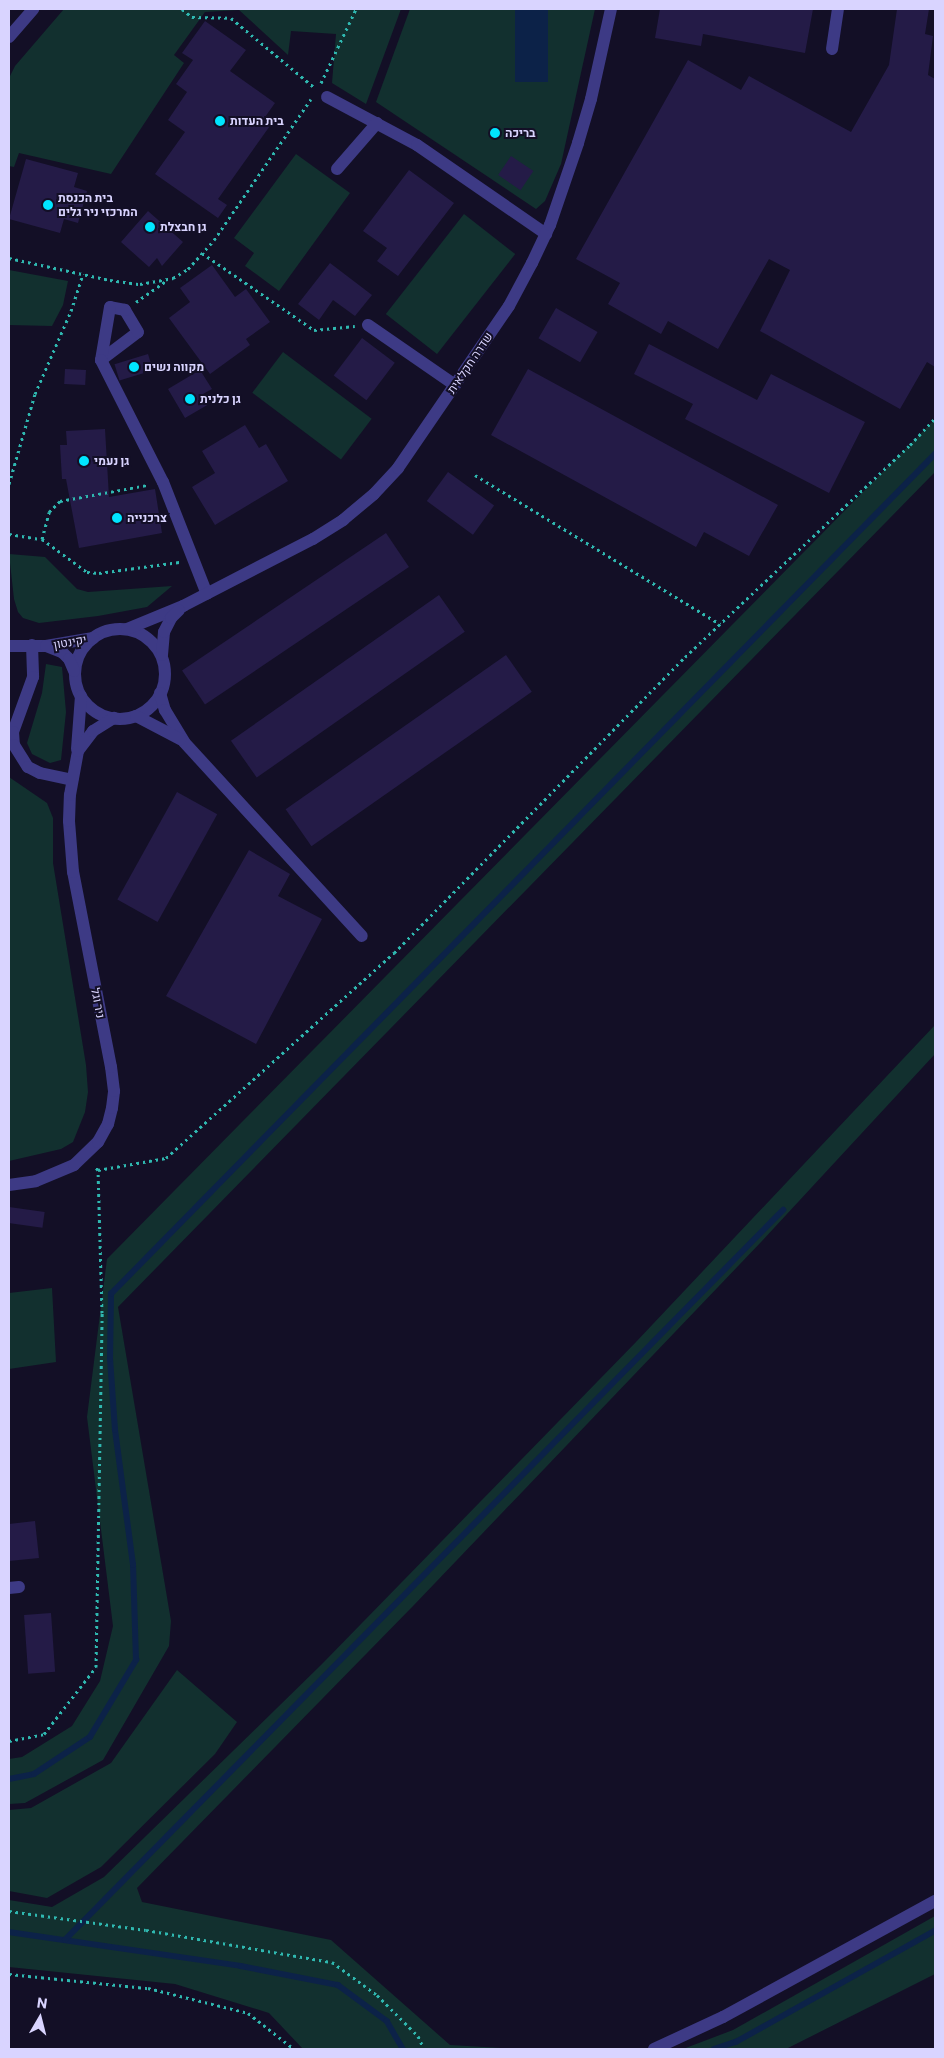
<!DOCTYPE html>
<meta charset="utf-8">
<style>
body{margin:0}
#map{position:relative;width:944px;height:2058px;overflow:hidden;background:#130f26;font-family:Commissioner,Heebo,sans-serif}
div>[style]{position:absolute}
.green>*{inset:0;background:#12302f;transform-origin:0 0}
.water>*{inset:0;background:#0c2248;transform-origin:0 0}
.stream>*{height:5.5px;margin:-2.75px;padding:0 2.75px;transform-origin:2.75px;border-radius:2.75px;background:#0c2248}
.building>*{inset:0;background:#241b47;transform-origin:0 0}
.path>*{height:3px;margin-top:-1.5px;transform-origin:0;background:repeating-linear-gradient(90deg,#2fb8b0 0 2.5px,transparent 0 6.5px)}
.minor>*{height:12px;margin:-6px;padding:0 6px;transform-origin:6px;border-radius:6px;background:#3d3a85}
.minor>.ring{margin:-6px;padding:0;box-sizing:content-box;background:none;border:12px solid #3d3a85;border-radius:50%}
.dots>*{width:14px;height:14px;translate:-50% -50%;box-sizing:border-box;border:2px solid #130f26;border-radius:50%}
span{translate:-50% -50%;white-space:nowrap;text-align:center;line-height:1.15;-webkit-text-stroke:4px #130f26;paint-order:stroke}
.poi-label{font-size:12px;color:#d9d4ff;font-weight:700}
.left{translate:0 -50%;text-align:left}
.street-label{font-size:12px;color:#d9d4ff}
.frame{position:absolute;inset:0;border:10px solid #d9d4ff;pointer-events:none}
.north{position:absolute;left:15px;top:1993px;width:50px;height:50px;-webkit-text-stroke:4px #130f26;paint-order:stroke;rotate:8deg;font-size:14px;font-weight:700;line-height:20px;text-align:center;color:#d9d4ff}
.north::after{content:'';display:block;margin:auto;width:18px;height:22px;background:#d9d4ff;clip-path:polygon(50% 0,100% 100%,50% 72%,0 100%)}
</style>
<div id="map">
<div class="green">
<i style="clip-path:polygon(64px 9px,401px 9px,366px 104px,332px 83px,336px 34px,291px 31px,288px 55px,239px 10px,205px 12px,174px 55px,184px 63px,111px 174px,19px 153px,14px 167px,9px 166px,9px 78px,15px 66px)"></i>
<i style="clip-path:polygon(410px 9px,595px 9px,561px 164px,545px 201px,536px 209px,376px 102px)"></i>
<i style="clip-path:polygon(296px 154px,350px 193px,279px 291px,245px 266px,254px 253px,234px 238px)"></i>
<i style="left:464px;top:214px;width:65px;height:127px;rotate:38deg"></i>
<i style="clip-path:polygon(9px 270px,68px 281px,63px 305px,52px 326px,9px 325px)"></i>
<i style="left:283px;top:352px;width:111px;height:51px;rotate:37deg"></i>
<i style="clip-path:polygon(935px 419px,935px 472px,118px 1307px,171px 1621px,169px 1646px,103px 1760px,25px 1803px,9px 1804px,9px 1759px,22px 1757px,72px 1726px,100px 1681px,113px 1626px,87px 1417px,107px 1259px)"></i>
<i style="clip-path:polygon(9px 554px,45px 557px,77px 589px,88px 592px,172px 586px,147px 607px,98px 616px,39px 623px,23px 618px,18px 612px,14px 599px)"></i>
<i style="clip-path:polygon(46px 664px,62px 667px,66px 712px,61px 760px,50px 763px,32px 754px,27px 743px,42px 693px)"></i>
<i style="clip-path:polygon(9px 777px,47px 803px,53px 818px,53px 863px,86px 1065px,88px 1092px,85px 1112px,73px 1142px,61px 1149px,9px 1161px)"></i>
<i style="clip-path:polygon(935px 1025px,935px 1054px,762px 1241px,414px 1605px,137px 1888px,142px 1902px,331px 1940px,450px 2045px,518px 2049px,303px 2049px,269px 2013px,175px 1984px,9px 1967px,9px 1900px,52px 1907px,104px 1877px,322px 1664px,636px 1342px)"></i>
<i style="clip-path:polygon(52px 1288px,56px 1362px,9px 1369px,9px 1293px)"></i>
<i style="clip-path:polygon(177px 1670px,237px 1722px,215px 1754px,101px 1867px,47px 1898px,9px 1891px,9px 1810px,31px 1808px,111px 1763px)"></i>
<i style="clip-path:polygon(935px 1916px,935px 1974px,786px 2049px,683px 2049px,733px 2030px)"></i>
</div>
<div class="water">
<i style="left:515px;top:9px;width:33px;height:73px"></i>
</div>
<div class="stream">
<i style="left:9px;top:1779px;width:25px;rotate:-11deg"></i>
<i style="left:34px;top:1774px;width:67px;rotate:-33.5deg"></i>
<i style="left:90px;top:1737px;width:90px;rotate:-59.1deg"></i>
<i style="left:136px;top:1660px;width:95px;rotate:-91.8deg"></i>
<i style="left:133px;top:1565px;width:136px;rotate:-97.6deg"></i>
<i style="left:115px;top:1430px;width:71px;rotate:-94deg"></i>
<i style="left:110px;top:1359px;width:65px;rotate:-89.1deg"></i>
<i style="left:111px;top:1294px;width:1177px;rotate:-45.55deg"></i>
<i style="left:9px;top:1932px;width:234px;rotate:8.3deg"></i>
<i style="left:241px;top:1966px;width:99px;rotate:11.1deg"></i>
<i style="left:338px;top:1985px;width:61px;rotate:36.3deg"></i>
<i style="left:387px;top:2021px;width:32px;rotate:60deg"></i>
<i style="left:65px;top:1940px;width:1024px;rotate:-45.47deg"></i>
<i style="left:714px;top:2049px;width:23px;rotate:-18deg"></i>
<i style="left:736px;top:2042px;width:228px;rotate:-29.2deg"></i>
</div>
<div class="building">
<i style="clip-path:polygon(660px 9px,813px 9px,805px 53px,703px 34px,701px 46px,655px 38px)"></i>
<i style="clip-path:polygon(897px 9px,929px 9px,925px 34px,933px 36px,928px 75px,935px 79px,935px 367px,927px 362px,900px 409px,760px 331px,790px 270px,769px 259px,718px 349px,668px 321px,661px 334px,608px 304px,620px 283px,576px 259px,688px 60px,741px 90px,749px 76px,851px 132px,889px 65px)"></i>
<i style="clip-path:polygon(205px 21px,246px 50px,230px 71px,275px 103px,265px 117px,272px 123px,218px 199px,227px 205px,218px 218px,155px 174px,185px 132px,168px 120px,187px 92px,176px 84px,193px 60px,182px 53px)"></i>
<i style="left:511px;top:156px;width:27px;height:23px;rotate:34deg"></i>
<i style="clip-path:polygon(26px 159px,78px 173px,74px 187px,87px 191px,78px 223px,64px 219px,60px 233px,9px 219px)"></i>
<i style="clip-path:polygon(409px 170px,454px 203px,398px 276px,377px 261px,387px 248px,363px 231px)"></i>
<i style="clip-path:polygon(148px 211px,183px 242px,162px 266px,157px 258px,149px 267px,121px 242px)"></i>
<i style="clip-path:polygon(330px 263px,372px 295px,355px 316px,333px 300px,319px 320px,298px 304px)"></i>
<i style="clip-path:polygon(212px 265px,235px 297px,246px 289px,270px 322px,246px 339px,250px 345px,210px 374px,169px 318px,190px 302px,180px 288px)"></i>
<i style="left:556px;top:308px;width:48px;height:35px;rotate:30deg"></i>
<i style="left:362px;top:338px;width:41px;height:47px;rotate:37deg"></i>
<i style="clip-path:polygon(649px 344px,757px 400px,771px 374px,865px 422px,829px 493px,685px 419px,693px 404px,634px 374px)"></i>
<i style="left:148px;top:354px;width:17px;height:35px;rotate:73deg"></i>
<i style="left:65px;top:369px;width:21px;height:15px;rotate:3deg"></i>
<i style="clip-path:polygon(528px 369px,778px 505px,749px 556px,704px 532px,696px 547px,491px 435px)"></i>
<i style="clip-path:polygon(200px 370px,212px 389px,203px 394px,209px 404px,185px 418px,168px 389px)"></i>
<i style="clip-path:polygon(245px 425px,259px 448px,266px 444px,288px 481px,215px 525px,192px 487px,215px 473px,202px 451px)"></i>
<i style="clip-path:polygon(105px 429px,109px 497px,155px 489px,162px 533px,79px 548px,66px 479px,62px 479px,60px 445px,67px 445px,66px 431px)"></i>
<i style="left:448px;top:472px;width:57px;height:36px;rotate:36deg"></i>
<i style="left:386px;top:533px;width:41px;height:246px;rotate:56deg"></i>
<i style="left:439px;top:595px;width:45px;height:254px;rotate:55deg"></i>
<i style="left:506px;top:655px;width:45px;height:269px;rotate:55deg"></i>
<i style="left:177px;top:792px;width:46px;height:123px;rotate:29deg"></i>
<i style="clip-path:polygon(249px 850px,290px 874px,278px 896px,322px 919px,256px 1044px,166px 996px)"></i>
<i style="left:9px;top:1207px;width:36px;height:16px;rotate:8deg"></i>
<i style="clip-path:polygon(35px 1521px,39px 1558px,9px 1561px,9px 1524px)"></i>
<i style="left:51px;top:1613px;width:59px;height:27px;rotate:86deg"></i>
</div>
<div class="path">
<i style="left:182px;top:9px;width:13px;rotate:39deg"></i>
<i style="left:192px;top:17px;width:39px;rotate:1deg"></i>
<i style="left:231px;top:18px;width:109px;rotate:39.8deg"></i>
<i style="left:321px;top:83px;width:82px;rotate:-64.7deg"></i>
<i style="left:202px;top:253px;width:136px;rotate:34.5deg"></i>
<i style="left:314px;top:330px;width:41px;rotate:-5.6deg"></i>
<i style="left:9px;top:258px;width:103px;rotate:12.3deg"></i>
<i style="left:110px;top:280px;width:30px;rotate:8deg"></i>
<i style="left:140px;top:284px;width:34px;rotate:-10deg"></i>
<i style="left:173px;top:278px;width:17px;rotate:-31deg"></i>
<i style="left:188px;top:269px;width:39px;rotate:-48deg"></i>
<i style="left:214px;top:240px;width:171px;rotate:-55.5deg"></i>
<i style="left:136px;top:302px;width:37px;rotate:-35deg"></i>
<i style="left:475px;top:475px;width:287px;rotate:31.3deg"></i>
<i style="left:9px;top:484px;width:94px;rotate:-73.9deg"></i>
<i style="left:35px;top:394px;width:90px;rotate:-66.6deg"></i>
<i style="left:71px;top:311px;width:39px;rotate:-72deg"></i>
<i style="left:9px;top:534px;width:33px;rotate:9deg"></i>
<i style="left:42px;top:539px;width:56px;rotate:36.3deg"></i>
<i style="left:87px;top:572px;width:12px;rotate:5deg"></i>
<i style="left:99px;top:573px;width:81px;rotate:-7.8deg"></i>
<i style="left:42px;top:539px;width:28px;rotate:-75deg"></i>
<i style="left:49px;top:512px;width:16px;rotate:-45deg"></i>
<i style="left:60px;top:501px;width:88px;rotate:-10.4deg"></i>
<i style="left:98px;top:1170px;width:69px;rotate:-10deg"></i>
<i style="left:166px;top:1158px;width:307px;rotate:-42deg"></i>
<i style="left:394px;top:953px;width:415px;rotate:-45.5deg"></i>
<i style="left:685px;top:657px;width:309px;rotate:-43.3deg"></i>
<i style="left:910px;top:445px;width:37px;rotate:-47deg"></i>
<i style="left:9px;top:1741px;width:36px;rotate:-11deg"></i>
<i style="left:44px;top:1734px;width:85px;rotate:-52.2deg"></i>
<i style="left:96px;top:1667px;width:354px;rotate:-89deg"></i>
<i style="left:102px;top:1313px;width:143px;rotate:-91.6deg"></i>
<i style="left:98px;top:1170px;width:6px;rotate:-129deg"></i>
<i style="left:9px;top:1911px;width:138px;rotate:7.9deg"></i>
<i style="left:146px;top:1930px;width:189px;rotate:9.8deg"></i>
<i style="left:332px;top:1962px;width:56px;rotate:36.3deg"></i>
<i style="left:377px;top:1995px;width:58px;rotate:45deg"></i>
<i style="left:418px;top:2036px;width:14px;rotate:65deg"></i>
<i style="left:9px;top:1974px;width:140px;rotate:5.8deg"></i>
<i style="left:148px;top:1988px;width:103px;rotate:14deg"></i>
<i style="left:248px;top:2013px;width:58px;rotate:38deg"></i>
</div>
<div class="minor">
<i style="left:9px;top:37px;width:37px;rotate:-49deg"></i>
<i style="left:832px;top:49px;width:40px;rotate:-81.5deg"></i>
<i style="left:327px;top:97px;width:102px;rotate:28.1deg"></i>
<i style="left:417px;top:145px;width:157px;rotate:34.6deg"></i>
<i style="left:337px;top:169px;width:61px;rotate:-49deg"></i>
<i style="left:368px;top:325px;width:106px;rotate:34.6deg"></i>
<i style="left:101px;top:360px;width:46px;rotate:-37.1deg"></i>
<i style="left:138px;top:332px;width:26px;rotate:-121deg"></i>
<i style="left:125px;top:310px;width:15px;rotate:-169deg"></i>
<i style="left:110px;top:307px;width:54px;rotate:99.6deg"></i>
<i style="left:101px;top:360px;width:137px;rotate:63.1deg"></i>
<i style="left:163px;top:482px;width:120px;rotate:68.6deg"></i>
<i class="ring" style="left:75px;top:629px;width:78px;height:78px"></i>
<i style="left:127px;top:629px;width:61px;rotate:-22.3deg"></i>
<i style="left:183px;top:606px;width:146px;rotate:-27.3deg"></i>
<i style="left:313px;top:539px;width:36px;rotate:-32deg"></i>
<i style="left:343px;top:520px;width:40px;rotate:-40deg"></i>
<i style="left:374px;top:494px;width:35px;rotate:-47deg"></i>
<i style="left:398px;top:468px;width:196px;rotate:-55.6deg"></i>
<i style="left:509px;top:306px;width:49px;rotate:-61.9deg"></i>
<i style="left:532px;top:263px;width:42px;rotate:-64.7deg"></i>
<i style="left:550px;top:225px;width:87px;rotate:-71.1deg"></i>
<i style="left:578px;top:143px;width:46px;rotate:-73.5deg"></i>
<i style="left:591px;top:99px;width:92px;rotate:-77.5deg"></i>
<i style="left:32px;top:645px;width:32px;rotate:88deg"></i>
<i style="left:33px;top:677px;width:59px;rotate:110deg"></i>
<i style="left:13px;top:732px;width:13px;rotate:86deg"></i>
<i style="left:14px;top:745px;width:26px;rotate:58deg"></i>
<i style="left:28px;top:767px;width:13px;rotate:27deg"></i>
<i style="left:40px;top:773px;width:33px;rotate:12deg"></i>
<i style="left:9px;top:646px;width:37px"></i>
<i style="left:46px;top:646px;width:48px;rotate:-9.7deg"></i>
<i style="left:46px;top:646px;width:17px;rotate:21deg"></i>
<i style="left:62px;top:652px;width:10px;rotate:45deg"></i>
<i style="left:69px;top:659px;width:13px;rotate:67deg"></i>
<i style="left:162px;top:655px;width:23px;rotate:-85deg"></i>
<i style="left:164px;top:632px;width:16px;rotate:-63deg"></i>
<i style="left:171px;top:618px;width:11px;rotate:-45deg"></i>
<i style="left:160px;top:693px;width:18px;rotate:74deg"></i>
<i style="left:165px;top:710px;width:37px;rotate:59deg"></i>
<i style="left:184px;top:742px;width:263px;rotate:47.5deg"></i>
<i style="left:136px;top:716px;width:50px;rotate:27.6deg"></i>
<i style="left:77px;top:749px;width:53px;rotate:-85.7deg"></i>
<i style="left:9px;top:1185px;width:27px;rotate:-8deg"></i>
<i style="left:36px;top:1181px;width:41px;rotate:-22.8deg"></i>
<i style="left:74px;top:1165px;width:33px;rotate:-44deg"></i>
<i style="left:98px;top:1142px;width:21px;rotate:-61deg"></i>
<i style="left:108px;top:1124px;width:16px;rotate:-76deg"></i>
<i style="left:112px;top:1108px;width:17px;rotate:-83deg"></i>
<i style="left:114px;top:1091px;width:24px;rotate:-97deg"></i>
<i style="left:111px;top:1067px;width:199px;rotate:-101deg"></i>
<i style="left:73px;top:872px;width:51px;rotate:-94.5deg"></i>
<i style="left:69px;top:821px;width:26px;rotate:-88deg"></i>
<i style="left:70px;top:795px;width:45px;rotate:-79.7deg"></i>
<i style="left:78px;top:751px;width:25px;rotate:-53deg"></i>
<i style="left:93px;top:731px;width:25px;rotate:-32deg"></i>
<i style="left:9px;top:1588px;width:10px;rotate:-6deg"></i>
<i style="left:654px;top:2049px;width:76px;rotate:-24.9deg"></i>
<i style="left:723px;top:2017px;width:242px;rotate:-28.7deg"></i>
</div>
<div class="dots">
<i style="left:220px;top:121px;background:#00e5ff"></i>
<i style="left:495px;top:133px;background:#00e5ff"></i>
<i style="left:48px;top:205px;background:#00e5ff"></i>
<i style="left:150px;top:227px;background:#00e5ff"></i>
<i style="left:134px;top:367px;background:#00e5ff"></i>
<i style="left:190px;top:399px;background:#00e5ff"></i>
<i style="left:84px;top:461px;background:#00e5ff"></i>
<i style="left:117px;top:518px;background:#00e5ff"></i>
</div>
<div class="poi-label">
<span class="left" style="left:230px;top:121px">בית העדות</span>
<span class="left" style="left:505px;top:133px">בריכה</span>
<span class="left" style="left:58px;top:205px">בית הכנסת<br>המרכזי ניר גלים</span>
<span class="left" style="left:160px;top:227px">גן חבצלת</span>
<span class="left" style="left:144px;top:367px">מקווה נשים</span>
<span class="left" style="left:200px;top:399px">גן כלנית</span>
<span class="left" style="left:94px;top:461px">גן נעמי</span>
<span class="left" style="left:127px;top:518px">צרכנייה</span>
</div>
<div class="street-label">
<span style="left:470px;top:363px;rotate:-56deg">שדרה חקלאית</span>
<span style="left:70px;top:642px;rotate:-10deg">יקינטון</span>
<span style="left:98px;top:1003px;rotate:79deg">ניר וגל</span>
</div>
<div class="frame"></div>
<div class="north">N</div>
</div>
